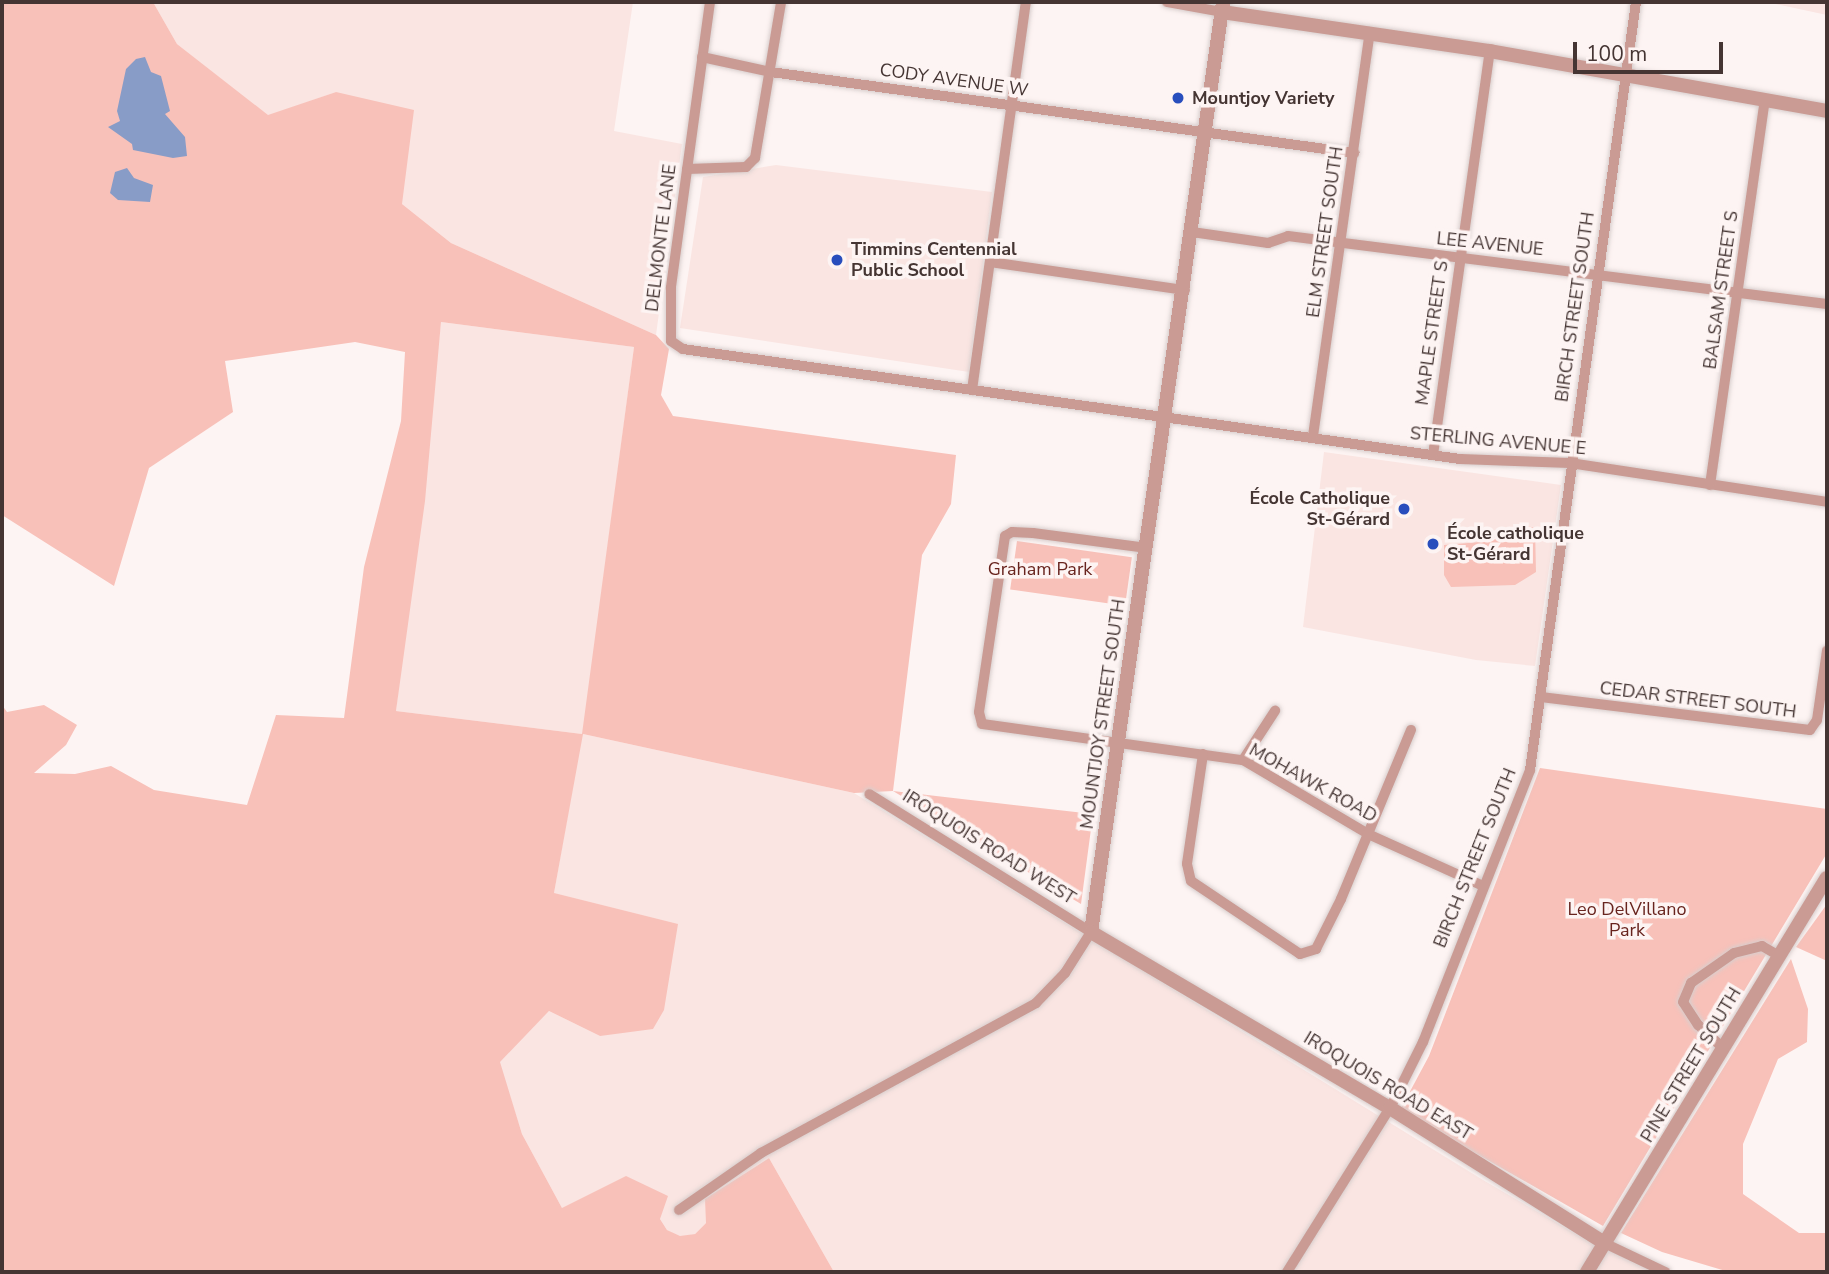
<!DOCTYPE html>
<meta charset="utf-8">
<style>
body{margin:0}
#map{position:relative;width:1829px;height:1274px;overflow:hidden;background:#fdf4f3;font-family:"Nunito Sans",sans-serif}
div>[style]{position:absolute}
.built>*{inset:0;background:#fae5e2}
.green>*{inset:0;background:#f8c1b9;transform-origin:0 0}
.water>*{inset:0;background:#889cc7}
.roads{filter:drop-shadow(0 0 2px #d8cecd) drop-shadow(0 0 2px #d8cecd)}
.minor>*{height:10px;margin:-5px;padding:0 5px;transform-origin:5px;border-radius:5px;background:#ca9b94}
.tertiary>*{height:14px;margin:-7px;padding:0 7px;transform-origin:7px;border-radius:7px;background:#ca9b94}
.dots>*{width:19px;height:19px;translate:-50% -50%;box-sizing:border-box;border:4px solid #fdf4f3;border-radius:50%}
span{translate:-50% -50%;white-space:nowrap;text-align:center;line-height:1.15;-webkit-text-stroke:7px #fdf4f3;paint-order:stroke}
.street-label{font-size:18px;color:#453533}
.poi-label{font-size:18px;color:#453533;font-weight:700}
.left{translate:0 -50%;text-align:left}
.right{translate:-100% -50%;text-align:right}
.park-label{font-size:18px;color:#68241e}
.frame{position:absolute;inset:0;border:4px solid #453533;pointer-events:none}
.scale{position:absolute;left:1573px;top:42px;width:150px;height:32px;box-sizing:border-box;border:4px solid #453533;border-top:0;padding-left:9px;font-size:21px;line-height:24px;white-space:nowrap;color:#453533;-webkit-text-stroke:5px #fdf4f3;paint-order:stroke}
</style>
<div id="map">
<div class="built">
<i style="clip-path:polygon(153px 2px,633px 2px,614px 131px,682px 144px,656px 335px,451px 243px,402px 204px,336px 92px,268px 116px,177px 44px)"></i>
<i style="clip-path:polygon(1766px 2px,1827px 2px,1827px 15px)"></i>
<i style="clip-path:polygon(776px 165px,992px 192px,969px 372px,680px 328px,703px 177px)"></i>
<i style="clip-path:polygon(441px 322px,634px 347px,583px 734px,854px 793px,1483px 1180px,1586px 1240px,1661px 1272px,834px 1272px,769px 1158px,706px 1199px,706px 1223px,695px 1234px,680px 1237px,667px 1230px,660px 1219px,661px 1208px,562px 1208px,522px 1134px,499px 1062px,549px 1011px,600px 1036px,554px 893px,582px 734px,396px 711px)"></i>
<i style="clip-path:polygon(1324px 452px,1561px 485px,1535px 666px,1476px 660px,1303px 627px)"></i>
</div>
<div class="green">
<i style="clip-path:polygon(evenodd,2px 2px,153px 2px,177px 44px,268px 115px,336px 92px,414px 110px,402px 204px,451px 243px,656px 335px,669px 349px,661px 395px,673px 416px,956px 455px,951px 504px,922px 555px,893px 791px,1093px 814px,1081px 904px,893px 791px,854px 793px,583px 734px,554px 893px,678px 924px,664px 1010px,653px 1029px,600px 1036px,549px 1011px,500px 1062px,522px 1134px,562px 1208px,626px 1176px,668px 1196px,660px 1219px,667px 1230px,680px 1236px,695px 1234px,706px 1223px,705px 1199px,769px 1158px,834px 1272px,2px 1272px,2px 705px,7px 712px,44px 705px,77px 725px,66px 745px,34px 773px,75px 774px,111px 766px,154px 790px,247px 805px,276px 715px,344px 718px,364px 567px,401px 421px,405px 352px,355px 342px,225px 361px,233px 412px,149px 468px,114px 586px,2px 515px,2px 2px,441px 322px,634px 347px,582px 734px,396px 711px,425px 501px,441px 322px)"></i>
<i style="clip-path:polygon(1523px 525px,1535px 528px,1536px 572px,1515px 585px,1451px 587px,1444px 575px,1444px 545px,1480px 542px,1503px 528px)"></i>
<i style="left:1017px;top:541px;width:116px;height:49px;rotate:8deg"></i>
<i style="clip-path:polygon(1540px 768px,1827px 809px,1827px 853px,1603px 1226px,1400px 1110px,1429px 1056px)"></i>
<i style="clip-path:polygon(1827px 904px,1827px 961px,1796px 947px)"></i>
<i style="clip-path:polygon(1791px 959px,1808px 1009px,1807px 1042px,1778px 1059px,1743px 1144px,1743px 1194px,1799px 1233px,1827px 1233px,1827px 1272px,1729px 1272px,1662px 1252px,1621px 1233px)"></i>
</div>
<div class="water">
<i style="clip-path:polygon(145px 57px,151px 72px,161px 76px,170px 111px,165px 114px,185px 137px,187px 156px,173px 158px,133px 150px,132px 144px,108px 127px,120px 121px,117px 111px,126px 69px,136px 59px)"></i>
<i style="clip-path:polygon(127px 168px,134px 178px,153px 185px,150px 202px,118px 200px,110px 193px,115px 172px)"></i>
</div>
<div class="roads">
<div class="minor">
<i style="left:710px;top:2px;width:289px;rotate:97.8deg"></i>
<i style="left:671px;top:288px;width:53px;rotate:90deg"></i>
<i style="left:671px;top:341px;width:14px;rotate:34deg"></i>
<i style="left:683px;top:349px;width:785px;rotate:8.06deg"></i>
<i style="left:1460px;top:459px;width:110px;rotate:2.1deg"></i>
<i style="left:1570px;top:463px;width:260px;rotate:8.6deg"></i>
<i style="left:1167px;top:2px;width:56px;rotate:10.3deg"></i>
<i style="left:702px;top:57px;width:71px;rotate:12.3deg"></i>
<i style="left:771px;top:72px;width:589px;rotate:7.91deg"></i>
<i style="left:687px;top:169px;width:59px;rotate:-1.9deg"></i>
<i style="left:746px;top:167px;width:13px;rotate:-45deg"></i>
<i style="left:755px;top:158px;width:158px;rotate:-80.5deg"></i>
<i style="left:1192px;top:232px;width:77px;rotate:8.2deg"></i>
<i style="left:1268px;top:243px;width:21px;rotate:-19deg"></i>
<i style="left:1288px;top:236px;width:543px;rotate:7.19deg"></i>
<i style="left:990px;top:262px;width:197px;rotate:8.2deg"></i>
<i style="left:972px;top:390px;width:392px;rotate:-82.1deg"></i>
<i style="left:1313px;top:436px;width:408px;rotate:-82deg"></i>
<i style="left:1433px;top:455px;width:408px;rotate:-82deg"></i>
<i style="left:1710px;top:485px;width:390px;rotate:-81.9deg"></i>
<i style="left:1147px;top:548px;width:115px;rotate:-172.5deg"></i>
<i style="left:1033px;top:533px;width:21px;rotate:-177deg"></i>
<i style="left:1012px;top:532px;width:8px;rotate:150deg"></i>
<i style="left:1005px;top:536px;width:178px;rotate:98.4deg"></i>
<i style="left:979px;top:712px;width:12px;rotate:76deg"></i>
<i style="left:982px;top:724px;width:263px;rotate:7.9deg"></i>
<i style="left:1243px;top:760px;width:145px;rotate:30.6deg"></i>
<i style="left:1368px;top:834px;width:124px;rotate:24.3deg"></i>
<i style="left:1541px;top:697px;width:271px;rotate:7deg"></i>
<i style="left:1810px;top:730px;width:12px;rotate:-55deg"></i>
<i style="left:1817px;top:720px;width:70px;rotate:-81.8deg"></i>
<i style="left:1203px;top:754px;width:111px;rotate:98.3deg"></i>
<i style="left:1187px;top:864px;width:17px;rotate:77deg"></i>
<i style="left:1191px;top:881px;width:131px;rotate:33.8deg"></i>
<i style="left:1300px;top:954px;width:17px;rotate:-17deg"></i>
<i style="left:1316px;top:949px;width:56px;rotate:-63.4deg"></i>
<i style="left:1341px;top:899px;width:183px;rotate:-67.5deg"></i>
<i style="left:1243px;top:760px;width:59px;rotate:-56.9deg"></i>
<i style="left:1724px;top:1049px;width:35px;rotate:-137deg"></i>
<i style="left:1698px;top:1025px;width:27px;rotate:-123deg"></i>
<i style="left:1683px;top:1002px;width:21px;rotate:-67deg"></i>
<i style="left:1691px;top:983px;width:52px;rotate:-34.9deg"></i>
<i style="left:1734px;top:953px;width:29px;rotate:-14deg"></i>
<i style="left:1762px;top:946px;width:20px;rotate:30deg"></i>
<i style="left:679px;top:1210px;width:100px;rotate:-34.8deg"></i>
<i style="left:761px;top:1153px;width:313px;rotate:-28.6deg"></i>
<i style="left:1036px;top:1003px;width:42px;rotate:-46deg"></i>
<i style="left:1065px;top:973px;width:49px;rotate:-57.6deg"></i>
<i style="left:1091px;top:932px;width:261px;rotate:-148.1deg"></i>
<i style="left:1604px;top:1243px;width:68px;rotate:25.4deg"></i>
<i style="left:1287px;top:1272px;width:194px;rotate:-57.9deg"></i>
<i style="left:1390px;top:1108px;width:74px;rotate:-63.4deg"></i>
<i style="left:1423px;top:1042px;width:292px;rotate:-68.5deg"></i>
<i style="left:1530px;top:770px;width:775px;rotate:-82.14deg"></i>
</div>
<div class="tertiary">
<i style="left:1223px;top:2px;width:939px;rotate:98.08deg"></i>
<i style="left:1091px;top:932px;width:347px;rotate:30.5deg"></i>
<i style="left:1390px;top:1108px;width:253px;rotate:32.2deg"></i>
<i style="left:1222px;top:12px;width:271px;rotate:8.3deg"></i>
<i style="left:1490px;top:51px;width:342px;rotate:10.1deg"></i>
<i style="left:1587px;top:1272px;width:461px;rotate:-58.7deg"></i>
</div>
</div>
<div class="dots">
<i style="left:1178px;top:98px;background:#284ebd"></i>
<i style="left:837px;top:260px;background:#284ebd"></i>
<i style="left:1404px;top:509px;background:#284ebd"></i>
<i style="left:1433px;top:544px;background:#284ebd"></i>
</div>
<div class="street-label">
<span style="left:954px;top:80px;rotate:8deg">CODY AVENUE W</span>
<span style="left:1325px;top:232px;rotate:-82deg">ELM STREET SOUTH</span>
<span style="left:661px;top:238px;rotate:-83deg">DELMONTE LANE</span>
<span style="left:1490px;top:244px;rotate:6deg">LEE AVENUE</span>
<span style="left:1721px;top:290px;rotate:-82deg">BALSAM STREET S</span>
<span style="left:1575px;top:307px;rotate:-82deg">BIRCH STREET SOUTH</span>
<span style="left:1432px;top:333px;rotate:-82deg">MAPLE STREET S</span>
<span style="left:1498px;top:441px;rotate:5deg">STERLING AVENUE E</span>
<span style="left:1698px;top:700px;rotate:7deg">CEDAR STREET SOUTH</span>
<span style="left:1103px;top:714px;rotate:-82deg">MOUNTJOY STREET SOUTH</span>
<span style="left:1313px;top:783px;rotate:29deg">MOHAWK ROAD</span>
<span style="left:989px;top:847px;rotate:32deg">IROQUOIS ROAD WEST</span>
<span style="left:1475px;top:858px;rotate:-68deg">BIRCH STREET SOUTH</span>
<span style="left:1691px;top:1065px;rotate:-59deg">PINE STREET SOUTH</span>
<span style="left:1388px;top:1086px;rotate:31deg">IROQUOIS ROAD EAST</span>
</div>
<div class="poi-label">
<span class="left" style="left:1192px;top:98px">Mountjoy Variety</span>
<span class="left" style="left:851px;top:260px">Timmins Centennial<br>Public School</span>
<span class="right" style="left:1390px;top:509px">École Catholique<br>St-Gérard</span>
<span class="left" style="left:1447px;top:544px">École catholique<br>St-Gérard</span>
</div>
<div class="park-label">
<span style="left:1040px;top:569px">Graham Park</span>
<span style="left:1627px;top:920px">Leo DelVillano<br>Park</span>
</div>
<div class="frame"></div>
<div class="scale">100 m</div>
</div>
